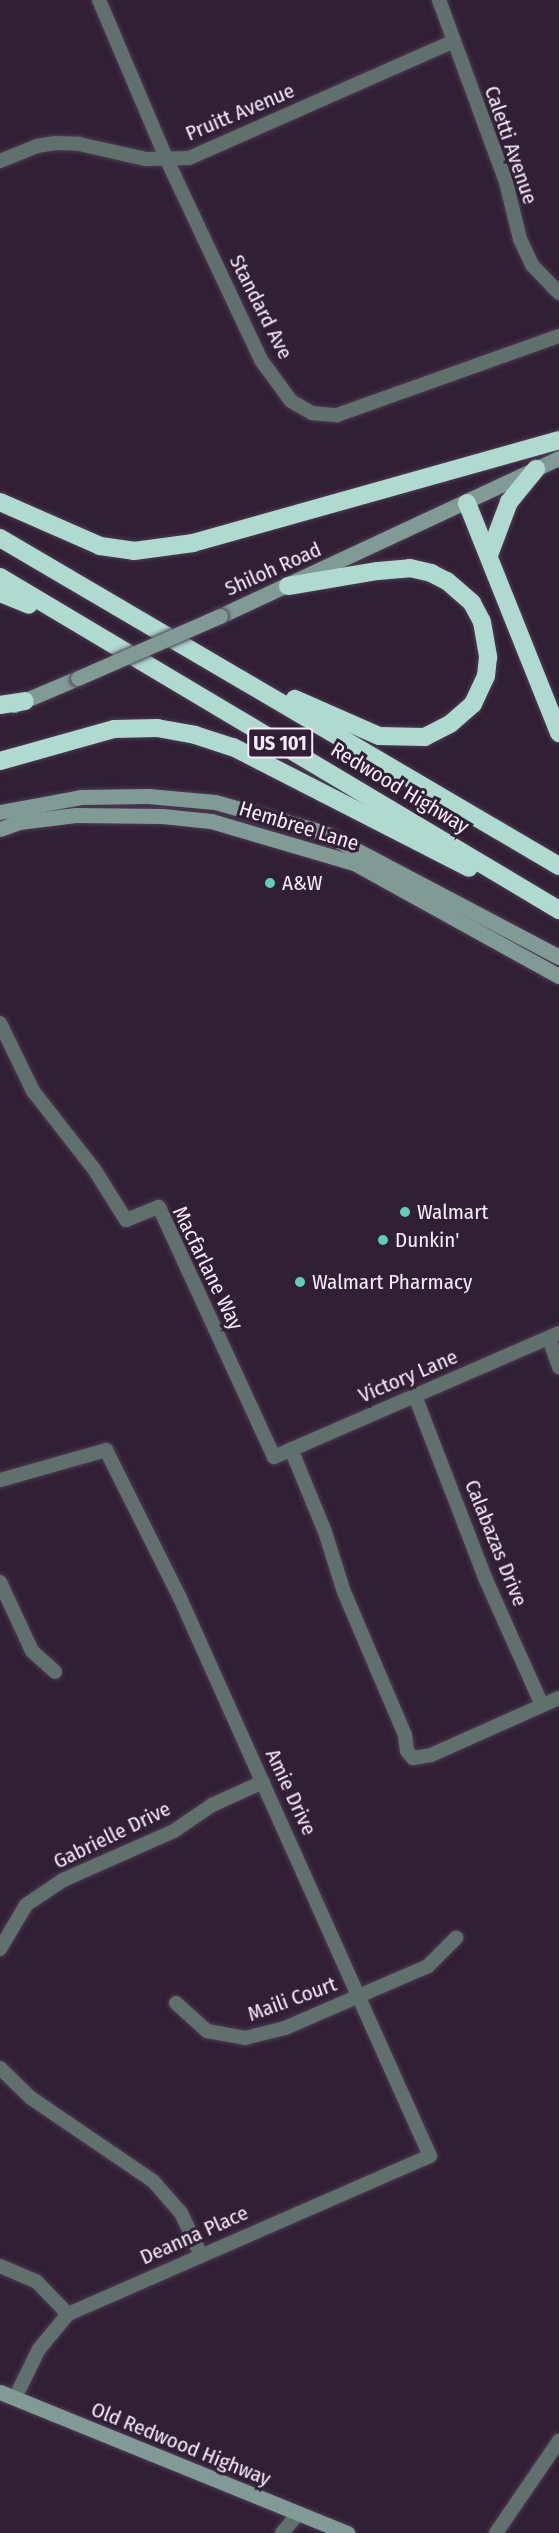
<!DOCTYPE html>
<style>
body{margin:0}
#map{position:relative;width:559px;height:2533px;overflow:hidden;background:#311f35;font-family:"Fira Sans Condensed",sans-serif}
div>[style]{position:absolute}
.roads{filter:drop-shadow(0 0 2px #4d3b50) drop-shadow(0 0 2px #4d3b50)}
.street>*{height:14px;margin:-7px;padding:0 7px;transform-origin:7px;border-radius:7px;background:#60716d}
.secondary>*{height:15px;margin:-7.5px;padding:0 7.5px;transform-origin:7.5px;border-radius:7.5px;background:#809b95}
.highway>*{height:18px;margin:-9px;padding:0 9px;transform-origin:9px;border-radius:9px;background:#aedad0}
.bridges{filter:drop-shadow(0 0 2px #4d3b50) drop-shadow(0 0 2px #4d3b50)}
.secondary-bridge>*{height:15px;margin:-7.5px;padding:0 7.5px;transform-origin:7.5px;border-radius:7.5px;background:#809b95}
.dots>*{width:16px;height:16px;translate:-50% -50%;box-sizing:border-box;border:3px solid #311f35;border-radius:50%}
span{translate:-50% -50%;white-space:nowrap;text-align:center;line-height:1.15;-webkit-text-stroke:6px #311f35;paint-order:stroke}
.shield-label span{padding:2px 4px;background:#311f35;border:2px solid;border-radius:4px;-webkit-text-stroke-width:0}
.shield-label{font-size:20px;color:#f7eaf9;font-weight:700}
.street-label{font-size:21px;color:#f7eaf9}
.poi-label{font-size:21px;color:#f7eaf9}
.left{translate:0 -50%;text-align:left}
</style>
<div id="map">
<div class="roads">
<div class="street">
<i style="left:99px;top:0;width:174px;rotate:67deg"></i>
<i style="left:167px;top:160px;width:221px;rotate:64.8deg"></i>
<i style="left:261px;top:360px;width:51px;rotate:53.8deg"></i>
<i style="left:291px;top:401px;width:24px;rotate:30deg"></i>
<i style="left:312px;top:413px;width:25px;rotate:5deg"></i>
<i style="left:337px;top:415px;width:236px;rotate:-19.6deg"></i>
<i style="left:439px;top:0;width:194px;rotate:69.8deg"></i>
<i style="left:506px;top:182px;width:59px;rotate:76.2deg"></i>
<i style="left:520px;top:239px;width:29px;rotate:65deg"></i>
<i style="left:532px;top:265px;width:39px;rotate:46deg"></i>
<i style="left:0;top:161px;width:40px;rotate:-22deg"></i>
<i style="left:37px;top:146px;width:19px;rotate:-9deg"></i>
<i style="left:56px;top:143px;width:23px;rotate:2deg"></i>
<i style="left:79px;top:144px;width:69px;rotate:12.6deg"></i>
<i style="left:146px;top:159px;width:43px;rotate:-1.3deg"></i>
<i style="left:189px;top:158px;width:287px;rotate:-23.8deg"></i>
<i style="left:0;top:1023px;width:76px;rotate:64.1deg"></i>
<i style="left:33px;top:1091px;width:99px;rotate:52deg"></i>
<i style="left:94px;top:1169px;width:60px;rotate:57.9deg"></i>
<i style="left:126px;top:1220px;width:35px;rotate:-22deg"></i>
<i style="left:159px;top:1207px;width:275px;rotate:65.3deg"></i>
<i style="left:274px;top:1457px;width:311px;rotate:-23.5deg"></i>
<i style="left:549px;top:1338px;width:31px;rotate:71deg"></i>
<i style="left:415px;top:1396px;width:197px;rotate:68.9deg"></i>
<i style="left:486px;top:1580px;width:137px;rotate:65.9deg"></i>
<i style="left:291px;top:1449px;width:90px;rotate:67.7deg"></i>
<i style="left:325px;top:1532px;width:63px;rotate:72.4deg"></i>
<i style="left:344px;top:1592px;width:155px;rotate:66.9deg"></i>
<i style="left:405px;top:1735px;width:16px;rotate:83deg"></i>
<i style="left:407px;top:1751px;width:9px;rotate:49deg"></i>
<i style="left:413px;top:1758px;width:18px;rotate:-9deg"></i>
<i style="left:431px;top:1755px;width:140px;rotate:-24deg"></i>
<i style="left:0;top:1480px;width:110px;rotate:-15.8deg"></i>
<i style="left:106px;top:1450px;width:165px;rotate:63.4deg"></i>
<i style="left:180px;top:1598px;width:611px;rotate:65.87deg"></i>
<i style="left:430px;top:2156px;width:395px;rotate:156.4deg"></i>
<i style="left:68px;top:2314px;width:45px;rotate:129.6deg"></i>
<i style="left:39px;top:2349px;width:55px;rotate:116.1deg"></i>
<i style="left:0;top:1582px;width:76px;rotate:65.1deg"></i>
<i style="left:32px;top:1651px;width:31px;rotate:42deg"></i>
<i style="left:0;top:1949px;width:51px;rotate:-59.4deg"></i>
<i style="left:26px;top:1905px;width:45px;rotate:-34deg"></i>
<i style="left:63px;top:1880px;width:121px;rotate:-23.8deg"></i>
<i style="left:174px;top:1831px;width:46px;rotate:-34.4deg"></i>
<i style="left:212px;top:1805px;width:56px;rotate:-24.3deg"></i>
<i style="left:176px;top:2003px;width:42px;rotate:42.1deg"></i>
<i style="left:207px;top:2031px;width:39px;rotate:10deg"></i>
<i style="left:245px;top:2038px;width:41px;rotate:-14deg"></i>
<i style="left:285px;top:2028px;width:156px;rotate:-23.4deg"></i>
<i style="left:428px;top:1966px;width:40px;rotate:-45deg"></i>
<i style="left:0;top:2068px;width:43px;rotate:44.1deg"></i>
<i style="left:31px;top:2098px;width:148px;rotate:34.2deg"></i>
<i style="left:153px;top:2181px;width:43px;rotate:48.8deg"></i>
<i style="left:181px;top:2213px;width:47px;rotate:64.5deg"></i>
<i style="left:0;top:2266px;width:39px;rotate:23deg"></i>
<i style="left:36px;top:2281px;width:46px;rotate:45.9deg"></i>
<i style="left:282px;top:2533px;width:26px;rotate:-50deg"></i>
<i style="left:496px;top:2533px;width:112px;rotate:-55.6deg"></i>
</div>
<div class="secondary">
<i style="left:220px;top:616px;width:374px;rotate:-25deg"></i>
<i style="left:14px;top:705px;width:69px;rotate:-22.9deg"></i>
<i style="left:0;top:812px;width:82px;rotate:-10.5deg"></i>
<i style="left:81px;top:797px;width:67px;rotate:-0.9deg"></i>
<i style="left:148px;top:796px;width:67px;rotate:5.1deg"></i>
<i style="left:215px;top:802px;width:111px;rotate:15.7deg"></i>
<i style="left:322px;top:832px;width:268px;rotate:27.8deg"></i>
<i style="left:0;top:829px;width:20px;rotate:-20deg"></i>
<i style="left:19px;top:822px;width:57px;rotate:-7deg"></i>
<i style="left:76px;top:815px;width:86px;rotate:0.7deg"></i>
<i style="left:162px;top:816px;width:49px;rotate:5.8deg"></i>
<i style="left:211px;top:821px;width:149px;rotate:16.4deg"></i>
<i style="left:354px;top:863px;width:234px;rotate:28.9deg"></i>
<i style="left:0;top:2392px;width:375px;rotate:22.1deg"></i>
</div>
<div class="highway">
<i style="left:0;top:502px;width:109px;rotate:23.7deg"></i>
<i style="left:100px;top:546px;width:34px;rotate:8deg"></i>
<i style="left:134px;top:551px;width:60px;rotate:-7.7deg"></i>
<i style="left:193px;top:543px;width:380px;rotate:-15.7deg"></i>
<i style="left:467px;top:503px;width:248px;rotate:68.2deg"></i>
<i style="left:0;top:538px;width:648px;rotate:30.4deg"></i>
<i style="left:489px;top:555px;width:57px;rotate:-69.3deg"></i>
<i style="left:509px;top:502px;width:43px;rotate:-50.7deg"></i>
<i style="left:0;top:577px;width:651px;rotate:30.78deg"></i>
<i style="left:288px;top:586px;width:91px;rotate:-9.5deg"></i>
<i style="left:378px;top:571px;width:32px;rotate:-5deg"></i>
<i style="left:410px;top:568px;width:22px;rotate:13deg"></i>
<i style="left:431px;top:573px;width:18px;rotate:27deg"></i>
<i style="left:447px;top:581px;width:33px;rotate:41deg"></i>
<i style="left:472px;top:603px;width:21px;rotate:62deg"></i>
<i style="left:482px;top:622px;width:36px;rotate:80deg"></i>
<i style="left:488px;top:657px;width:19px;rotate:96deg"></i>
<i style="left:486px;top:676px;width:31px;rotate:115deg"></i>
<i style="left:473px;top:704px;width:30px;rotate:139deg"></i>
<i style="left:450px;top:724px;width:28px;rotate:153deg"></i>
<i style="left:425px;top:737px;width:46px;rotate:-178.8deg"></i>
<i style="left:379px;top:736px;width:92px;rotate:-156.2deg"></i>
<i style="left:0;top:593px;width:31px;rotate:22deg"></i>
<i style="left:0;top:705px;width:25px;rotate:-9deg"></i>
<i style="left:0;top:761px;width:118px;rotate:-15.7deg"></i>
<i style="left:114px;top:729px;width:43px;rotate:-1.3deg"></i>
<i style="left:157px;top:728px;width:39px;rotate:10deg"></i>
<i style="left:195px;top:735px;width:40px;rotate:18deg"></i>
<i style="left:233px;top:747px;width:265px;rotate:27.1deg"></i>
</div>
</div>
<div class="bridges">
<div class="secondary-bridge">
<i style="left:78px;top:678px;width:155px;rotate:-23.6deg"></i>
</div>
</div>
<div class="dots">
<i style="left:270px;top:883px;background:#5cceba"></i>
<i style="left:405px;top:1212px;background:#5cceba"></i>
<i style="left:383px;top:1240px;background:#5cceba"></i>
<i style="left:300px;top:1282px;background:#5cceba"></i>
</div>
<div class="shield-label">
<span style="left:280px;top:743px">US 101</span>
</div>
<div class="street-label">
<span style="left:240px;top:112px;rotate:-23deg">Pruitt Avenue</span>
<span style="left:511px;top:145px;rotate:71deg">Caletti Avenue</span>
<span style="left:261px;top:307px;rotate:63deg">Standard Ave</span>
<span style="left:273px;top:569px;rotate:-24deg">Shiloh Road</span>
<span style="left:400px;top:788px;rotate:31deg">Redwood Highway</span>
<span style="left:299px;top:826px;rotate:17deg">Hembree Lane</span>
<span style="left:208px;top:1268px;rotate:64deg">Macfarlane Way</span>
<span style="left:408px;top:1376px;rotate:-23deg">Victory Lane</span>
<span style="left:496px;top:1543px;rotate:68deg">Calabazas Drive</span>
<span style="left:291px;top:1792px;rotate:65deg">Amie Drive</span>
<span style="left:112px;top:1835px;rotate:-26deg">Gabrielle Drive</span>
<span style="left:292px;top:1999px;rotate:-20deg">Maili Court</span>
<span style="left:194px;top:2235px;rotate:-24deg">Deanna Place</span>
<span style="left:181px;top:2444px;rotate:22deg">Old Redwood Highway</span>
</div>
<div class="poi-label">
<span class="left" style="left:282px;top:883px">A&amp;W</span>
<span class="left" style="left:417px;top:1212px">Walmart</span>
<span class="left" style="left:395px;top:1240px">Dunkin'</span>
<span class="left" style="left:312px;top:1282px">Walmart Pharmacy</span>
</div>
</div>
